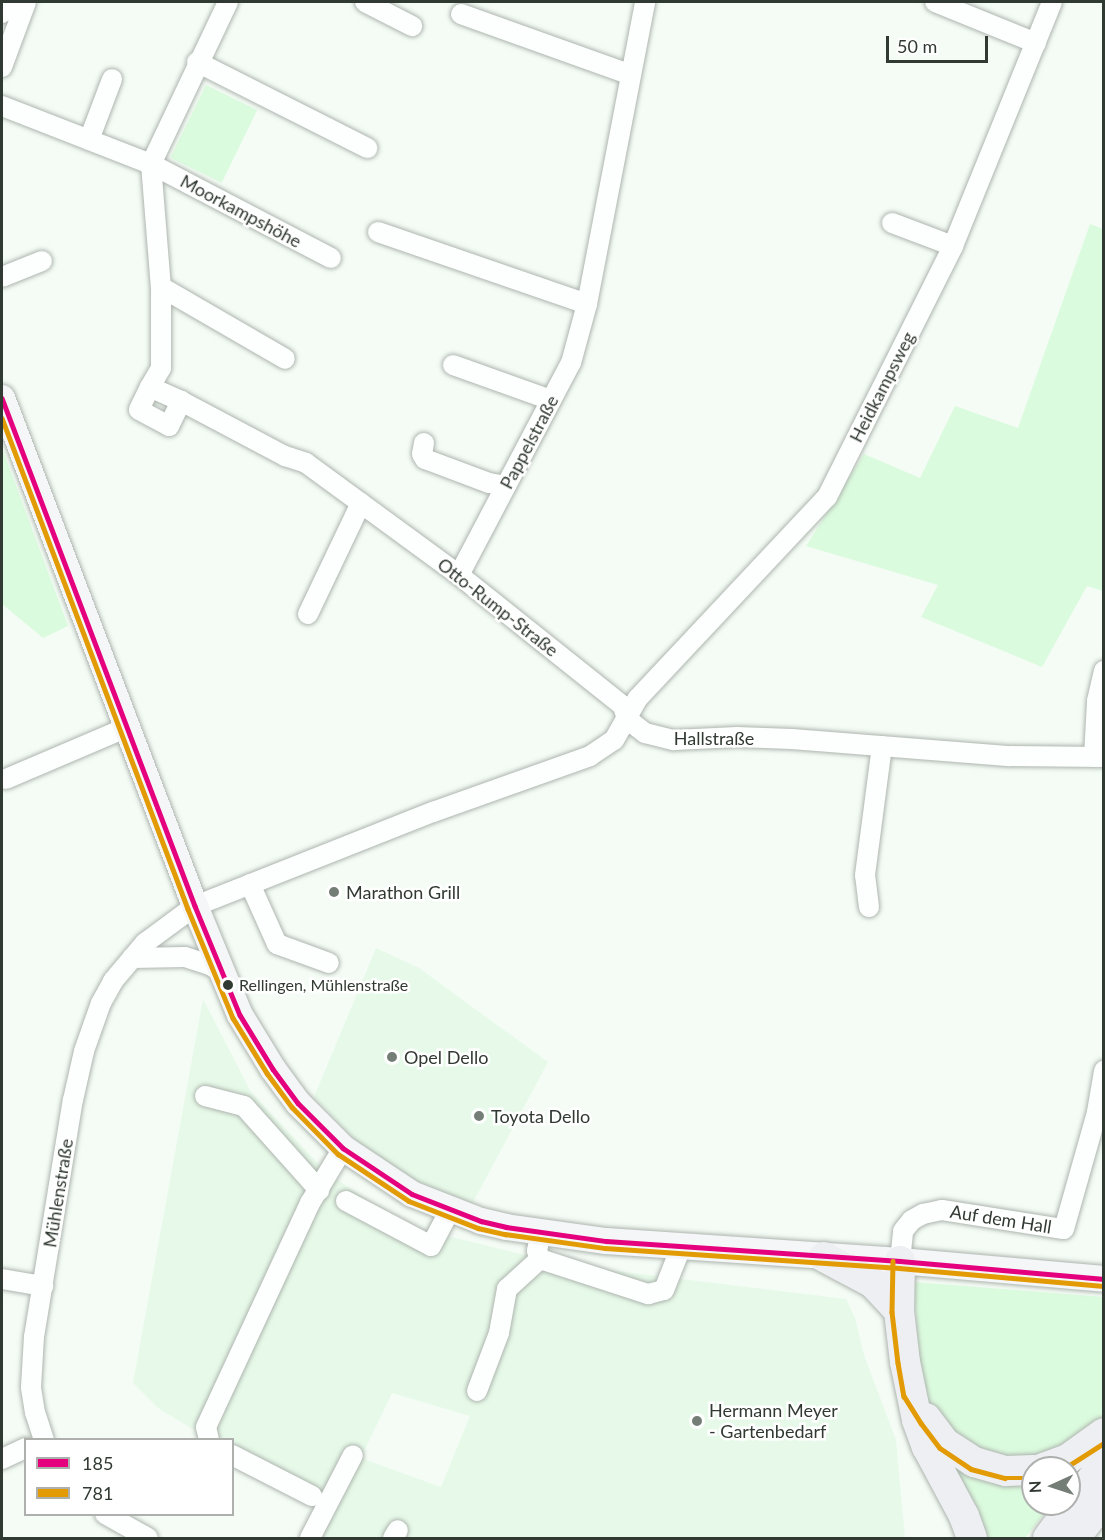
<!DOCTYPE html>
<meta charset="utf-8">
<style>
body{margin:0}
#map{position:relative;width:1105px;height:1540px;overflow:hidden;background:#f4fcf5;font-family:Lato,sans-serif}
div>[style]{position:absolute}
.built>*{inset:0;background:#e7fae9}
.green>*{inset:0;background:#dbfbde;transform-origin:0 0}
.roads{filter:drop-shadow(0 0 2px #aeb5af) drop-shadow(0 0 2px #aeb5af)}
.minor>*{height:20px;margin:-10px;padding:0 10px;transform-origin:10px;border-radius:10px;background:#fdfffe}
.major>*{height:26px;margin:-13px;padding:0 13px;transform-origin:13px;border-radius:13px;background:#f4f6f8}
.highway>*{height:30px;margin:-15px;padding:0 15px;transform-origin:15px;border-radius:15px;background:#eeeff2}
.bus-1>*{height:4.5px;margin:-2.25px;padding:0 2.25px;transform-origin:2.25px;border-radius:2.25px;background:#e5007d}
.bus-2>*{height:4.5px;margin:-2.25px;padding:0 2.25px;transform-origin:2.25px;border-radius:2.25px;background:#e39b05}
.dots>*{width:16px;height:16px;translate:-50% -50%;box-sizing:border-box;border:3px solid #fff;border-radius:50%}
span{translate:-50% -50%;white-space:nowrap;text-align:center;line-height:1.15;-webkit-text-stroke:5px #fff;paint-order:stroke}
.bus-label{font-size:16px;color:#313a32}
.left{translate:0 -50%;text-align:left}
.street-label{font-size:18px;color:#313a32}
.poi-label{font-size:18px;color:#313a32}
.frame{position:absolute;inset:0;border:3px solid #313a32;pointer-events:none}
.legend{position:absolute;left:24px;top:1438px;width:210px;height:78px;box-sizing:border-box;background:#fff;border:2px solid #adb0ad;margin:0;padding:8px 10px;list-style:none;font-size:18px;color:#313a32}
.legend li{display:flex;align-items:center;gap:12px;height:30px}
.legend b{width:30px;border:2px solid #adb0ad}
.north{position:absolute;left:1021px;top:1456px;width:60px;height:60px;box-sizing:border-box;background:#fff;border:2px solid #adb0ad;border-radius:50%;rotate:267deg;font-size:16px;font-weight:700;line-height:24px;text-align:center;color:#313a32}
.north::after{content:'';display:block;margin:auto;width:21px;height:27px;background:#757e76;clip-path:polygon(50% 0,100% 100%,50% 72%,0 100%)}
.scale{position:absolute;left:886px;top:36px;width:102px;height:27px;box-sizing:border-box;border:3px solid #313a32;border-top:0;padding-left:8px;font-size:18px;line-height:21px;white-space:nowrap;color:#313a32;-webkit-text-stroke:4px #fff;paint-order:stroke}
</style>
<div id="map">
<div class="built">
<i style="clip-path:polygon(376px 948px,419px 968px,548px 1062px,470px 1208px,414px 1183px,358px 1143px,314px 1097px)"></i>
<i style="clip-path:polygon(evenodd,203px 999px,251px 1092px,324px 1170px,402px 1225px,566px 1265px,846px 1299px,855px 1318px,864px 1355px,896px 1440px,905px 1538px,302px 1538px,319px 1506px,233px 1453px,232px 1440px,209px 1439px,158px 1408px,133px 1383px,203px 999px,392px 1393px,470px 1416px,441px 1487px,361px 1458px,392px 1393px)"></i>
</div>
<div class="green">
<i style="left:206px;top:85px;width:57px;height:81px;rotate:26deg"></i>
<i style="clip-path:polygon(1090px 224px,1103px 229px,1103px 591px,1087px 586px,1042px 667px,921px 617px,938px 585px,806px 546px,864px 454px,920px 478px,955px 406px,1018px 428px)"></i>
<i style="clip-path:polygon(2px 448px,68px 626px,43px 638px,2px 604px)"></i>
<i style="clip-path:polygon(914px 1282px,1103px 1297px,1103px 1421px,1050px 1459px,996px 1462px,934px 1417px,920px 1382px)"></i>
<i style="clip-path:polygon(933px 1439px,1033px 1477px,1033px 1504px,1052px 1504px,1025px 1538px,981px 1538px)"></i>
</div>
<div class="roads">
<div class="minor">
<i style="left:228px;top:2px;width:179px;rotate:115.4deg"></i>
<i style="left:151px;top:164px;width:203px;rotate:27.6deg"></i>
<i style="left:365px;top:2px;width:53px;rotate:27.1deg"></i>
<i style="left:935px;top:2px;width:109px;rotate:22.1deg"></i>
<i style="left:2px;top:13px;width:12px;rotate:-70deg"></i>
<i style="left:461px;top:14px;width:178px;rotate:19.7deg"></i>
<i style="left:197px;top:62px;width:191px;rotate:26.8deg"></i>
<i style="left:2px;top:67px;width:69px;rotate:-69.7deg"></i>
<i style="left:2px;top:106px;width:160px;rotate:21.3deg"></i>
<i style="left:151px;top:164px;width:123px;rotate:85.4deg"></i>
<i style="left:161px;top:287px;width:81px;rotate:90deg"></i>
<i style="left:161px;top:368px;width:22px;rotate:120deg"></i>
<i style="left:150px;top:387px;width:25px;rotate:116deg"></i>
<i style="left:139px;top:410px;width:34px;rotate:28deg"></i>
<i style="left:169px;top:426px;width:28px;rotate:-64deg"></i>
<i style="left:181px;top:401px;width:34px;rotate:-156deg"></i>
<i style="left:89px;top:140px;width:65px;rotate:-69.3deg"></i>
<i style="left:892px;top:223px;width:65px;rotate:20.7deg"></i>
<i style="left:378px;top:232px;width:221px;rotate:19deg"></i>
<i style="left:2px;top:277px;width:43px;rotate:-21.8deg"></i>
<i style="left:161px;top:287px;width:143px;rotate:30.1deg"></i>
<i style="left:453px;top:365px;width:104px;rotate:19.7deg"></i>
<i style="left:181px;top:401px;width:118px;rotate:27.9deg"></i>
<i style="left:285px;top:456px;width:22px;rotate:18deg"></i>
<i style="left:306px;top:463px;width:190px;rotate:36.2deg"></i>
<i style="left:459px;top:575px;width:210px;rotate:38.6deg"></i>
<i style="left:623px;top:706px;width:14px;rotate:73deg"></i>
<i style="left:627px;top:719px;width:23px;rotate:38deg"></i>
<i style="left:645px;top:733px;width:30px;rotate:14deg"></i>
<i style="left:674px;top:740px;width:63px;rotate:-2.7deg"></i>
<i style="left:737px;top:737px;width:55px;rotate:2.1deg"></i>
<i style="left:792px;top:739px;width:219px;rotate:4.5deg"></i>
<i style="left:1010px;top:756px;width:94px;rotate:0.6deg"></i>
<i style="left:424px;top:443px;width:11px;rotate:100deg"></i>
<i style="left:422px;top:454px;width:6px;rotate:59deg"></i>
<i style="left:425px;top:459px;width:68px;rotate:20.6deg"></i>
<i style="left:489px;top:483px;width:17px;rotate:10deg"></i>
<i style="left:459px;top:575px;width:240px;rotate:-62.2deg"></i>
<i style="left:571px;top:363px;width:61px;rotate:-74.8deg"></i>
<i style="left:587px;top:304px;width:308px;rotate:-79.1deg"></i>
<i style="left:308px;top:614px;width:123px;rotate:-64.5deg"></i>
<i style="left:1094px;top:757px;width:56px;rotate:-86.9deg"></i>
<i style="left:1097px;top:701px;width:31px;rotate:-77deg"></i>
<i style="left:6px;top:779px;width:133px;rotate:-23.1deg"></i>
<i style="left:250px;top:884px;width:66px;rotate:65.8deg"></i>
<i style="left:277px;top:944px;width:55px;rotate:20.1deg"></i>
<i style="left:869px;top:907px;width:32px;rotate:-97deg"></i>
<i style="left:865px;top:875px;width:130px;rotate:-82.5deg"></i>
<i style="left:132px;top:958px;width:53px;rotate:-1.1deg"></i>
<i style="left:185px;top:957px;width:26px;rotate:18deg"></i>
<i style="left:210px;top:965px;width:13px;rotate:32deg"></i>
<i style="left:205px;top:1096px;width:40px;rotate:14.4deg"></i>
<i style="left:244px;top:1106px;width:113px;rotate:48.2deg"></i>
<i style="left:346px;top:1201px;width:96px;rotate:27.9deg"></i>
<i style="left:431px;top:1246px;width:41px;rotate:-62.2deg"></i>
<i style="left:541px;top:1233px;width:18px;rotate:103deg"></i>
<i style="left:537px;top:1251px;width:9px;rotate:69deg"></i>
<i style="left:540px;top:1259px;width:114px;rotate:18deg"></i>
<i style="left:648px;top:1294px;width:16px;rotate:-14deg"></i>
<i style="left:664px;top:1290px;width:46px;rotate:-68.4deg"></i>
<i style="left:900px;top:1261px;width:30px;rotate:-84deg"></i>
<i style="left:903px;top:1231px;width:14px;rotate:-51deg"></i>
<i style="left:912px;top:1220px;width:13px;rotate:-29deg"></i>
<i style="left:923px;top:1214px;width:19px;rotate:-12deg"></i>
<i style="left:942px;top:1210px;width:123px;rotate:8.9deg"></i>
<i style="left:1064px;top:1229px;width:122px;rotate:-74.2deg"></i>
<i style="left:1097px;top:1112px;width:42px;rotate:-80.3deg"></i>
<i style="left:2px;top:1279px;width:42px;rotate:9.7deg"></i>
<i style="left:477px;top:1391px;width:62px;rotate:-69.2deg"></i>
<i style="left:499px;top:1333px;width:45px;rotate:-79.7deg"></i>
<i style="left:507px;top:1289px;width:45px;rotate:-42.3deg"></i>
<i style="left:44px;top:1440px;width:28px;rotate:-108deg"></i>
<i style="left:35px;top:1413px;width:26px;rotate:-99deg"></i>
<i style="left:31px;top:1387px;width:50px;rotate:-86.6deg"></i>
<i style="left:34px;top:1337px;width:240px;rotate:-80.7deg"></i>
<i style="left:73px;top:1100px;width:50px;rotate:-77.3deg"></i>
<i style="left:84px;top:1051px;width:51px;rotate:-70.5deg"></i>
<i style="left:101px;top:1003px;width:25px;rotate:-61deg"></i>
<i style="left:113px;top:981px;width:50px;rotate:-49.9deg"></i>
<i style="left:145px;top:943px;width:62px;rotate:-36.5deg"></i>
<i style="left:195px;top:906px;width:256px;rotate:-21.6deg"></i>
<i style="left:433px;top:812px;width:167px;rotate:-19.6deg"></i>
<i style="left:590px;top:756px;width:29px;rotate:-34deg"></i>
<i style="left:614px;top:740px;width:48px;rotate:-60.3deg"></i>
<i style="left:638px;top:698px;width:276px;rotate:-46.8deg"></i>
<i style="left:827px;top:497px;width:281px;rotate:-63.3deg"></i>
<i style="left:953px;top:246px;width:263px;rotate:-67.9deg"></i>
<i style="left:209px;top:1440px;width:13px;rotate:-103deg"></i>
<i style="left:206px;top:1427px;width:247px;rotate:-65.1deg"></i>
<i style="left:310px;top:1203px;width:64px;rotate:-59deg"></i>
<i style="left:232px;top:1455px;width:90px;rotate:27.1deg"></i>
<i style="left:2px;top:1459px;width:26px;rotate:-25deg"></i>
<i style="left:105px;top:1514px;width:49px;rotate:29.2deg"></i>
<i style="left:310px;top:1538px;width:93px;rotate:-62.6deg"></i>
<i style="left:393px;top:1538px;width:9px;rotate:-58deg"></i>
</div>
<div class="major">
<i style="left:2px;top:398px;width:543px;rotate:69.2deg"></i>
<i style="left:195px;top:906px;width:118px;rotate:67.6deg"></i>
<i style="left:240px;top:1015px;width:63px;rotate:58.6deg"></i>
<i style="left:273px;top:1069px;width:42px;rotate:53.7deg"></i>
<i style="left:298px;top:1103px;width:64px;rotate:45deg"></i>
<i style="left:343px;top:1148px;width:83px;rotate:33.7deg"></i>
<i style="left:412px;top:1194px;width:74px;rotate:21.4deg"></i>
<i style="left:481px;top:1221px;width:26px;rotate:13deg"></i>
<i style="left:506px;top:1227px;width:101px;rotate:8deg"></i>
<i style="left:606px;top:1241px;width:295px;rotate:3.9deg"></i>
<i style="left:900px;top:1261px;width:205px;rotate:5deg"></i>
</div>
<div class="highway">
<i style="left:824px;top:1257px;width:55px;rotate:28deg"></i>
<i style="left:873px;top:1283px;width:38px;rotate:47deg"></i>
<i style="left:900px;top:1261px;width:50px;rotate:91.1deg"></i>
<i style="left:899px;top:1311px;width:51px;rotate:83.3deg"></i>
<i style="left:905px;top:1362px;width:59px;rotate:78.3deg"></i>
<i style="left:917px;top:1420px;width:29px;rotate:70deg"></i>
<i style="left:927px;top:1447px;width:78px;rotate:61.8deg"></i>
<i style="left:964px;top:1516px;width:23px;rotate:70deg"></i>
<i style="left:926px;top:1418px;width:31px;rotate:53deg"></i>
<i style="left:945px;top:1443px;width:35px;rotate:33deg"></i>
<i style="left:974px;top:1462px;width:33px;rotate:16deg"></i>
<i style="left:1006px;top:1471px;width:27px;rotate:-2deg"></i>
<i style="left:1043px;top:1468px;width:27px;rotate:-20deg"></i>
<i style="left:1068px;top:1459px;width:44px;rotate:-35.8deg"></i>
<i style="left:1048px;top:1538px;width:94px;rotate:-53.3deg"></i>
<i style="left:1075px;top:1538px;width:48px;rotate:-52.7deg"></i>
</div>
</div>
<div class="bus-1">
<i style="left:2px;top:398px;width:543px;rotate:69.2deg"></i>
<i style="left:195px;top:906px;width:118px;rotate:67.6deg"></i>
<i style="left:240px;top:1015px;width:63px;rotate:58.6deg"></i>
<i style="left:273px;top:1069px;width:42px;rotate:53.7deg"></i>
<i style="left:298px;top:1103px;width:64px;rotate:45deg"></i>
<i style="left:343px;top:1148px;width:83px;rotate:33.7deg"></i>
<i style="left:412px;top:1194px;width:74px;rotate:21.4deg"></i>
<i style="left:481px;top:1221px;width:26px;rotate:13deg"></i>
<i style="left:506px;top:1227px;width:101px;rotate:8deg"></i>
<i style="left:606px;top:1241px;width:295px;rotate:3.9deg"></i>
<i style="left:900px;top:1261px;width:205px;rotate:5deg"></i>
</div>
<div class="bus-2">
<i style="left:2px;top:418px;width:525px;rotate:69.25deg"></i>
<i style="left:188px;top:909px;width:118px;rotate:67.6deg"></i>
<i style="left:233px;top:1018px;width:65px;rotate:58.3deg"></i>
<i style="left:267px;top:1073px;width:42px;rotate:53.7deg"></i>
<i style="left:292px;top:1107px;width:66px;rotate:45.6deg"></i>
<i style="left:338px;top:1154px;width:85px;rotate:33.5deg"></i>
<i style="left:409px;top:1201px;width:74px;rotate:21.4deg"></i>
<i style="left:478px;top:1228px;width:28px;rotate:13deg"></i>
<i style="left:505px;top:1234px;width:101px;rotate:8deg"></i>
<i style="left:605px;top:1248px;width:295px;rotate:3.9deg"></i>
<i style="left:899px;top:1268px;width:205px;rotate:5deg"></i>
<i style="left:893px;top:1261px;width:51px;rotate:91.1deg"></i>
<i style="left:892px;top:1312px;width:51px;rotate:83.3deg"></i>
<i style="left:898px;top:1363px;width:34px;rotate:80deg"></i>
<i style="left:904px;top:1396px;width:32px;rotate:58deg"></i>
<i style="left:921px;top:1423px;width:31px;rotate:53deg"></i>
<i style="left:940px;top:1448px;width:37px;rotate:34deg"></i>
<i style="left:971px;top:1469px;width:35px;rotate:15deg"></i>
<i style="left:1005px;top:1478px;width:28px"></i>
<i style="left:1065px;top:1468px;width:46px;rotate:-32.7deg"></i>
</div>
<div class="dots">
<i style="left:334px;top:892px;background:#757e76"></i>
<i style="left:228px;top:985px;background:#313a32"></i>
<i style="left:392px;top:1057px;background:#757e76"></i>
<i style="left:479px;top:1116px;background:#757e76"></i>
<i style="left:697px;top:1421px;background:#757e76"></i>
</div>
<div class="bus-label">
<span class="left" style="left:239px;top:985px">Rellingen, Mühlenstraße</span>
</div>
<div class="street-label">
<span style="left:241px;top:211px;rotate:28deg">Moorkampshöhe</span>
<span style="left:882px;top:387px;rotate:-63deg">Heidkampsweg</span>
<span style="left:529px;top:442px;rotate:-62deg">Pappelstraße</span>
<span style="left:498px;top:607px;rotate:38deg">Otto-Rump-Straße</span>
<span style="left:714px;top:738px">Hallstraße</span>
<span style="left:58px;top:1193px;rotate:-81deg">Mühlenstraße</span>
<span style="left:1001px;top:1219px;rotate:9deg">Auf dem Hall</span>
</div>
<div class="poi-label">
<span class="left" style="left:346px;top:892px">Marathon Grill</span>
<span class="left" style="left:404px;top:1057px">Opel Dello</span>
<span class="left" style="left:491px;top:1116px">Toyota Dello</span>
<span class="left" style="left:709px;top:1421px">Hermann Meyer<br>- Gartenbedarf</span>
</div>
<div class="frame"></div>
<ul class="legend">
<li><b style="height:8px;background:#e5007d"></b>185</li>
<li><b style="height:8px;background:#e39b05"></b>781</li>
</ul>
<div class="north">N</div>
<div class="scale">50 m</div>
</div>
